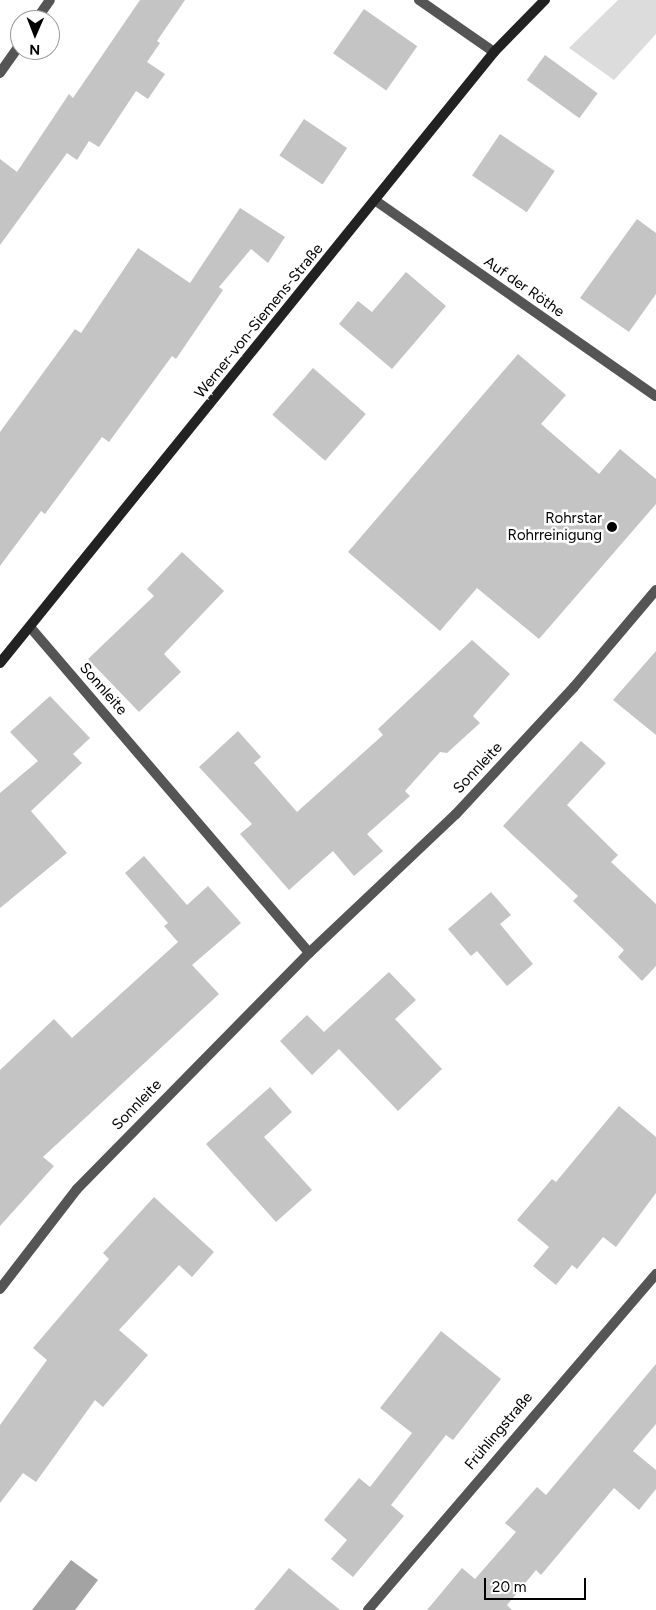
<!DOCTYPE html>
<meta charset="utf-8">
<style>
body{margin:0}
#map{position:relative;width:656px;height:1610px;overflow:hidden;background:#fff;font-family:Figtree,sans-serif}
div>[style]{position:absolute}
.green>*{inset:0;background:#dcdcdc}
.water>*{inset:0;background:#a3a3a3}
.building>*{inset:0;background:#c4c4c4;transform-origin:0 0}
.street>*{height:10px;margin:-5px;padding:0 5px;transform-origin:5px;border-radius:5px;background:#555}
.secondary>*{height:10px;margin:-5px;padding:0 5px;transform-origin:5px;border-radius:5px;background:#222}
.dots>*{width:14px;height:14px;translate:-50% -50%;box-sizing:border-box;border:2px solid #fff;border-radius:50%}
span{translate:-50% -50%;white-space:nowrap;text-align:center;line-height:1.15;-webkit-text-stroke:5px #fff;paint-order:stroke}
.street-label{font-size:15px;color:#000}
.poi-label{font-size:15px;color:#000}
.right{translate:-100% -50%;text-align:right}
.north{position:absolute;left:10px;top:10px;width:50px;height:50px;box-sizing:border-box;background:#fff;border:1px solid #999;border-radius:50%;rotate:181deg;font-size:14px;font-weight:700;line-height:20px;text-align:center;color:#000}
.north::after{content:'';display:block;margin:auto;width:18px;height:22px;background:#000;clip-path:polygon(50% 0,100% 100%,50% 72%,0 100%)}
.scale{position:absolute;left:484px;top:1578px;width:102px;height:22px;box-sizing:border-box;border:2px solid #000;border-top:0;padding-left:6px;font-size:15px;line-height:18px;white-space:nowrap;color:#000;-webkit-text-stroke:4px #fff;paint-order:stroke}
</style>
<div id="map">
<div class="green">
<i style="clip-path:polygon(618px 0,656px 0,656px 34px,614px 80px,569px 48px)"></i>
</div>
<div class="water">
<i style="clip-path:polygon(71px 1560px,98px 1580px,75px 1610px,32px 1610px)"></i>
</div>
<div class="building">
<i style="clip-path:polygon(140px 0,185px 0,157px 41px,160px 43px,147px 62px,165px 74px,148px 99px,136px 91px,99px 147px,89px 141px,77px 160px,67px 153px,0 245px,0 159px,17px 172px,69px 94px,73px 98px)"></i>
<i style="left:364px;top:9px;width:65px;height:54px;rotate:35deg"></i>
<i style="left:545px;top:55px;width:65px;height:31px;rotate:36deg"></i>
<i style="left:304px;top:119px;width:52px;height:44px;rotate:34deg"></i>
<i style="left:500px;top:134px;width:66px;height:50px;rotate:34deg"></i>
<i style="clip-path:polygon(240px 208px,285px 237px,268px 263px,251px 249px,219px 287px,223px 290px,176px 359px,172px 356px,109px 442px,102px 437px,45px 514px,41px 511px,0 566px,0 432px,75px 329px,81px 333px,138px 248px,190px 283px)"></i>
<i style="clip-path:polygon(637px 219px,656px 233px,656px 294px,629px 332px,580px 298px)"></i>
<i style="clip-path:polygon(406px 272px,446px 306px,392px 369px,339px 324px,358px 301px,372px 312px)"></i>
<i style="clip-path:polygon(518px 354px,566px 395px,541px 424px,599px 474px,620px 449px,656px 479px,656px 504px,539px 639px,477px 588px,440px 631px,348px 552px)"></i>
<i style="left:313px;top:368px;width:70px;height:62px;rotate:41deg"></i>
<i style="clip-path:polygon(182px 552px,224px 591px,164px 654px,181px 672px,139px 712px,88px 659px,154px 596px,147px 589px)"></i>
<i style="clip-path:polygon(472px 640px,510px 674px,473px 716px,480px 723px,447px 753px,440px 752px,405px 791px,410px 796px,367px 834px,383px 851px,354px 876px,333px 851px,289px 890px,240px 834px,252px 824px,199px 767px,238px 731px,261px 757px,254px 763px,297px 812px,383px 735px,378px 729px)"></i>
<i style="clip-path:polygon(656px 651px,656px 735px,613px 700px)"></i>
<i style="clip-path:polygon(50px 696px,90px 738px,73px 754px,82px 763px,31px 811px,67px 853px,0 908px,0 793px,38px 761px,10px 732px)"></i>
<i style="clip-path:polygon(581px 741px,606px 763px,567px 805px,618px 855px,611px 862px,656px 904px,656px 966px,642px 981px,618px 957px,624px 950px,573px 901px,578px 896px,503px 826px)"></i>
<i style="clip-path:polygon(144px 856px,187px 905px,208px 886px,241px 923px,192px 965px,219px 994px,43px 1157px,54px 1166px,0 1226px,0 1070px,54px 1019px,72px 1038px,178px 942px,164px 926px,168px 923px,125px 873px)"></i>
<i style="clip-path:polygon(491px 892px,511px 915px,500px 924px,533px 964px,507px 986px,477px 951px,471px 956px,448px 929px)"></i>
<i style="clip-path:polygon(389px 972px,416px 1000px,395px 1019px,442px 1069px,398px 1111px,339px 1049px,312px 1075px,280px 1041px,307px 1015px,324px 1032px)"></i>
<i style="clip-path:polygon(270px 1087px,292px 1112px,264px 1137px,312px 1190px,276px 1222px,206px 1144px)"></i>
<i style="clip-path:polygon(619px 1106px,656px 1137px,656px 1193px,616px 1247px,603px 1237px,577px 1269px,572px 1265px,556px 1285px,533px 1266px,549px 1247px,517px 1220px,552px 1179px,556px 1182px)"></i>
<i style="clip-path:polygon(154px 1197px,214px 1252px,192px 1277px,179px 1265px,119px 1330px,148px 1355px,103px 1407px,95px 1400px,36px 1482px,23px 1473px,0 1503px,0 1425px,47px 1360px,33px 1348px,109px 1259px,103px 1253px)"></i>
<i style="clip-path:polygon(441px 1331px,501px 1379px,453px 1440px,446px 1435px,391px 1505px,404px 1516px,353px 1577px,331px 1559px,347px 1540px,324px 1520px,359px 1478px,370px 1487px,412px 1433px,380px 1408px)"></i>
<i style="clip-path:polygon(656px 1364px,656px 1424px,633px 1451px,656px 1470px,656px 1489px,639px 1510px,614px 1488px,541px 1575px,536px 1570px,507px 1605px,512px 1610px,427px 1610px,462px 1568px,475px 1579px,516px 1532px,505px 1523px,537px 1487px,546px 1495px)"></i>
<i style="clip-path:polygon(289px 1568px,340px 1610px,254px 1610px)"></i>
</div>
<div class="street">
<i style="left:419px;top:0;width:91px;rotate:34.7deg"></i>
<i style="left:36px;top:20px;width:24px;rotate:-55deg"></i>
<i style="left:0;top:73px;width:35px;rotate:-55deg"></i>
<i style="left:376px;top:201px;width:341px;rotate:34.9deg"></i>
<i style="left:30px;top:627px;width:429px;rotate:49.4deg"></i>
<i style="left:0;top:1289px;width:126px;rotate:-52.4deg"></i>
<i style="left:77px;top:1189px;width:331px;rotate:-45.5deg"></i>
<i style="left:309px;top:953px;width:202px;rotate:-43.4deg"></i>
<i style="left:456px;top:814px;width:173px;rotate:-47.1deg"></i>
<i style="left:574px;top:687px;width:127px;rotate:-49.8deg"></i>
<i style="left:368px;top:1610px;width:443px;rotate:-49.4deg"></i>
</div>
<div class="secondary">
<i style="left:0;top:663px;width:786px;rotate:-51.04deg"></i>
<i style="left:494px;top:52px;width:73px;rotate:-45.6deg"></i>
</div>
<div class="dots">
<i style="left:612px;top:527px;background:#000"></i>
</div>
<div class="street-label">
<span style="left:524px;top:287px;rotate:35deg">Auf der Röthe</span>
<span style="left:259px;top:321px;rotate:-51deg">Werner-von-Siemens-Straße</span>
<span style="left:103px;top:689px;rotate:49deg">Sonnleite</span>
<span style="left:478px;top:768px;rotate:-47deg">Sonnleite</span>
<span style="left:137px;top:1105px;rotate:-46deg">Sonnleite</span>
<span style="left:499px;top:1431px;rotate:-50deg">Frühlingstraße</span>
</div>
<div class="poi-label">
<span class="right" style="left:602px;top:527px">Rohrstar<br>Rohrreinigung</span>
</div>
<div class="north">N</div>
<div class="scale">20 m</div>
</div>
